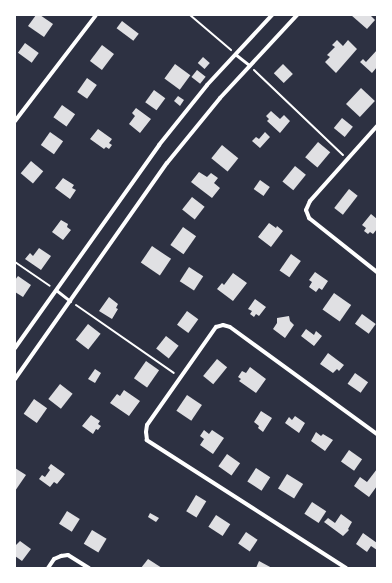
<!DOCTYPE html>
<style>
body{margin:0}
#map{position:relative;width:392px;height:583px;overflow:hidden;background:#2d3142;font-family:"Work Sans",sans-serif}
div>[style]{position:absolute}
.building>*{inset:0;background:#e0e0e3;transform-origin:0 0}
.path>*{height:2px;margin:-1px;padding:0 1px;transform-origin:1px;border-radius:1px;background:#fff}
.service>*{height:3px;margin:-1.5px;padding:0 1.5px;transform-origin:1.5px;border-radius:1.5px;background:#fff}
.minor>*{height:4px;margin:-2px;padding:0 2px;transform-origin:2px;border-radius:2px;background:#fff}
span{translate:-50% -50%;white-space:nowrap;text-align:center;line-height:1.15;-webkit-text-stroke:3.5px #fff;paint-order:stroke}
.frame{position:absolute;inset:0;border:16px solid #fff;pointer-events:none}
</style>
<div id="map">
<div class="building">
<i style="clip-path:polygon(36px 15px,40px 15px,53px 24px,44px 37px,28px 26px)"></i>
<i style="clip-path:polygon(351px 15px,370px 15px,375px 20px,367px 29px)"></i>
<i style="left:122px;top:21px;width:21px;height:9px;rotate:37deg"></i>
<i style="clip-path:polygon(337px 40px,343px 46px,348px 40px,357px 49px,336px 73px,325px 62px,330px 57px,327px 55px,335px 47px,332px 45px)"></i>
<i style="left:25px;top:43px;width:17px;height:12px;rotate:36deg"></i>
<i style="left:102px;top:45px;width:15px;height:20px;rotate:37deg"></i>
<i style="clip-path:polygon(377px 50px,377px 67px,372px 73px,360px 62px,363px 59px,366px 62px)"></i>
<i style="left:203px;top:57px;width:9px;height:8px;rotate:41deg"></i>
<i style="left:175px;top:64px;width:19px;height:18px;rotate:36deg"></i>
<i style="left:283px;top:64px;width:14px;height:13px;rotate:45deg"></i>
<i style="left:197px;top:70px;width:11px;height:9px;rotate:38deg"></i>
<i style="left:87px;top:78px;width:12px;height:17px;rotate:35deg"></i>
<i style="left:361px;top:88px;width:19px;height:22px;rotate:43deg"></i>
<i style="left:154px;top:90px;width:14px;height:15px;rotate:36deg"></i>
<i style="clip-path:polygon(178px 96px,184px 100px,180px 106px,174px 101px)"></i>
<i style="left:62px;top:105px;width:16px;height:15px;rotate:35deg"></i>
<i style="clip-path:polygon(136px 108px,151px 119px,140px 133px,129px 124px,135px 116px,132px 113px)"></i>
<i style="clip-path:polygon(271px 111px,280px 119px,284px 115px,290px 121px,280px 133px,267px 121px,269px 119px,266px 116px)"></i>
<i style="left:342px;top:118px;width:14px;height:13px;rotate:39deg"></i>
<i style="clip-path:polygon(98px 129px,112px 139px,109px 143px,112px 145px,109px 149px,106px 147px,104px 149px,90px 139px)"></i>
<i style="left:50px;top:132px;width:16px;height:16px;rotate:35deg"></i>
<i style="clip-path:polygon(265px 132px,270px 137px,260px 148px,252px 141px,256px 137px,259px 139px)"></i>
<i style="left:318px;top:142px;width:16px;height:20px;rotate:40deg"></i>
<i style="left:222px;top:145px;width:21px;height:17px;rotate:39deg"></i>
<i style="left:31px;top:161px;width:16px;height:16px;rotate:40deg"></i>
<i style="left:295px;top:166px;width:14px;height:20px;rotate:39deg"></i>
<i style="clip-path:polygon(199px 172px,207px 177px,211px 173px,218px 178px,214px 183px,220px 188px,212px 198px,191px 182px)"></i>
<i style="clip-path:polygon(63px 178px,74px 185px,72px 188px,76px 190px,70px 199px,55px 188px)"></i>
<i style="left:260px;top:180px;width:12px;height:11px;rotate:35deg"></i>
<i style="left:349px;top:189px;width:11px;height:24px;rotate:38deg"></i>
<i style="left:192px;top:197px;width:16px;height:16px;rotate:38deg"></i>
<i style="clip-path:polygon(371px 214px,377px 219px,377px 229px,373px 234px,370px 232px,368px 234px,364px 231px,366px 228px,362px 225px)"></i>
<i style="clip-path:polygon(61px 220px,68px 224px,67px 227px,71px 230px,63px 240px,52px 232px)"></i>
<i style="clip-path:polygon(269px 223px,276px 228px,277px 226px,283px 231px,271px 247px,258px 237px)"></i>
<i style="left:183px;top:227px;width:16px;height:22px;rotate:35deg"></i>
<i style="left:152px;top:246px;width:23px;height:20px;rotate:34deg"></i>
<i style="clip-path:polygon(39px 248px,51px 256px,41px 270px,25px 259px,30px 253px,33px 256px)"></i>
<i style="left:291px;top:254px;width:12px;height:20px;rotate:35deg"></i>
<i style="left:189px;top:267px;width:17px;height:17px;rotate:33deg"></i>
<i style="clip-path:polygon(315px 272px,328px 281px,322px 290px,319px 288px,316px 292px,309px 287px,312px 282px,309px 280px)"></i>
<i style="clip-path:polygon(233px 273px,247px 283px,233px 301px,217px 289px,222px 283px,224px 285px)"></i>
<i style="clip-path:polygon(18px 276px,31px 285px,23px 297px,15px 292px,15px 280px)"></i>
<i style="left:334px;top:293px;width:21px;height:20px;rotate:35deg"></i>
<i style="clip-path:polygon(109px 297px,118px 304px,116px 308px,118px 309px,112px 319px,99px 311px)"></i>
<i style="clip-path:polygon(255px 299px,266px 307px,259px 316px,256px 314px,254px 317px,250px 314px,252px 311px,248px 309px)"></i>
<i style="left:187px;top:311px;width:14px;height:17px;rotate:36deg"></i>
<i style="left:362px;top:314px;width:17px;height:12px;rotate:36deg"></i>
<i style="clip-path:polygon(289px 316px,290px 321px,294px 325px,285px 338px,273px 329px,277px 323px,277px 318px)"></i>
<i style="left:88px;top:324px;width:16px;height:20px;rotate:38deg"></i>
<i style="clip-path:polygon(306px 329px,314px 335px,316px 331px,322px 336px,314px 346px,301px 336px)"></i>
<i style="left:166px;top:336px;width:16px;height:16px;rotate:38deg"></i>
<i style="clip-path:polygon(328px 353px,344px 365px,339px 371px,337px 369px,333px 373px,320px 364px)"></i>
<i style="left:217px;top:359px;width:13px;height:22px;rotate:39deg"></i>
<i style="left:146px;top:361px;width:16px;height:21px;rotate:35deg"></i>
<i style="clip-path:polygon(250px 367px,266px 379px,256px 393px,239px 381px,241px 379px,238px 377px,242px 371px,246px 373px)"></i>
<i style="clip-path:polygon(95px 369px,101px 373px,95px 383px,88px 379px)"></i>
<i style="left:355px;top:373px;width:16px;height:13px;rotate:35deg"></i>
<i style="left:60px;top:384px;width:16px;height:19px;rotate:38deg"></i>
<i style="clip-path:polygon(124px 390px,140px 401px,129px 416px,110px 403px,117px 394px,120px 396px)"></i>
<i style="left:187px;top:395px;width:18px;height:19px;rotate:34deg"></i>
<i style="left:34px;top:399px;width:16px;height:18px;rotate:35deg"></i>
<i style="clip-path:polygon(261px 411px,272px 418px,263px 432px,258px 428px,259px 426px,254px 422px)"></i>
<i style="clip-path:polygon(91px 415px,100px 421px,98px 424px,101px 426px,98px 430px,96px 429px,93px 434px,82px 426px)"></i>
<i style="clip-path:polygon(295px 416px,305px 423px,299px 433px,285px 423px,289px 417px,292px 420px)"></i>
<i style="clip-path:polygon(204px 430px,209px 434px,212px 430px,224px 438px,213px 454px,200px 445px,204px 439px,200px 436px)"></i>
<i style="clip-path:polygon(316px 432px,321px 436px,323px 434px,333px 440px,325px 451px,311px 441px)"></i>
<i style="left:349px;top:450px;width:16px;height:14px;rotate:35deg"></i>
<i style="left:227px;top:454px;width:16px;height:15px;rotate:35deg"></i>
<i style="clip-path:polygon(51px 464px,65px 474px,57px 484px,54px 482px,50px 487px,39px 479px,42px 475px,45px 477px,50px 470px,48px 468px)"></i>
<i style="clip-path:polygon(15px 468px,26px 475px,15px 491px)"></i>
<i style="left:256px;top:468px;width:17px;height:16px;rotate:33deg"></i>
<i style="clip-path:polygon(377px 469px,377px 486px,369px 497px,354px 486px,360px 477px,367px 482px)"></i>
<i style="left:287px;top:474px;width:19px;height:17px;rotate:32deg"></i>
<i style="left:196px;top:495px;width:12px;height:19px;rotate:31deg"></i>
<i style="left:312px;top:502px;width:17px;height:14px;rotate:33deg"></i>
<i style="left:67px;top:511px;width:15px;height:15px;rotate:32deg"></i>
<i style="clip-path:polygon(150px 513px,159px 518px,156px 522px,148px 517px)"></i>
<i style="clip-path:polygon(341px 514px,352px 522px,348px 529px,349px 530px,343px 536px,324px 522px,328px 518px,335px 523px)"></i>
<i style="left:216px;top:515px;width:17px;height:14px;rotate:33deg"></i>
<i style="left:92px;top:530px;width:17px;height:16px;rotate:31deg"></i>
<i style="left:246px;top:532px;width:14px;height:14px;rotate:34deg"></i>
<i style="clip-path:polygon(363px 533px,377px 543px,377px 550px,371px 546px,367px 552px,356px 544px)"></i>
<i style="clip-path:polygon(20px 541px,31px 549px,22px 561px,15px 556px,15px 546px)"></i>
<i style="clip-path:polygon(148px 559px,162px 568px,141px 568px)"></i>
<i style="clip-path:polygon(259px 561px,272px 568px,256px 568px)"></i>
</div>
<div class="path">
<i style="left:190px;top:15px;width:54px;rotate:40.5deg"></i>
<i style="left:254px;top:70px;width:123px;rotate:43.7deg"></i>
<i style="left:15px;top:262px;width:42px;rotate:34.4deg"></i>
<i style="left:76px;top:305px;width:119px;rotate:34.8deg"></i>
</div>
<div class="service">
<i style="left:235px;top:54px;width:18px;rotate:38deg"></i>
<i style="left:56px;top:290px;width:18px;rotate:38deg"></i>
</div>
<div class="minor">
<i style="left:15px;top:121px;width:133px;rotate:-52.6deg"></i>
<i style="left:377px;top:126px;width:101px;rotate:131.8deg"></i>
<i style="left:310px;top:201px;width:10px;rotate:114deg"></i>
<i style="left:306px;top:210px;width:9px;rotate:69deg"></i>
<i style="left:309px;top:218px;width:87px;rotate:38.5deg"></i>
<i style="left:15px;top:348px;width:249px;rotate:-54.6deg"></i>
<i style="left:159px;top:145px;width:77px;rotate:-51.3deg"></i>
<i style="left:207px;top:85px;width:96px;rotate:-47.1deg"></i>
<i style="left:15px;top:379px;width:264px;rotate:-54.9deg"></i>
<i style="left:167px;top:163px;width:84px;rotate:-50.8deg"></i>
<i style="left:220px;top:98px;width:113px;rotate:-47.1deg"></i>
<i style="left:48px;top:568px;width:11px;rotate:-56deg"></i>
<i style="left:54px;top:559px;width:8px;rotate:-23deg"></i>
<i style="left:61px;top:556px;width:7px;rotate:-8deg"></i>
<i style="left:68px;top:555px;width:25px;rotate:32deg"></i>
<i style="left:346px;top:568px;width:237px;rotate:-147.3deg"></i>
<i style="left:147px;top:440px;width:8px;rotate:-97deg"></i>
<i style="left:146px;top:432px;width:7px;rotate:-82deg"></i>
<i style="left:147px;top:425px;width:120px;rotate:-54.9deg"></i>
<i style="left:216px;top:327px;width:7px;rotate:-16deg"></i>
<i style="left:223px;top:325px;width:7px;rotate:16deg"></i>
<i style="left:230px;top:327px;width:182px;rotate:36.1deg"></i>
</div>
<div class="frame"></div>
</div>
